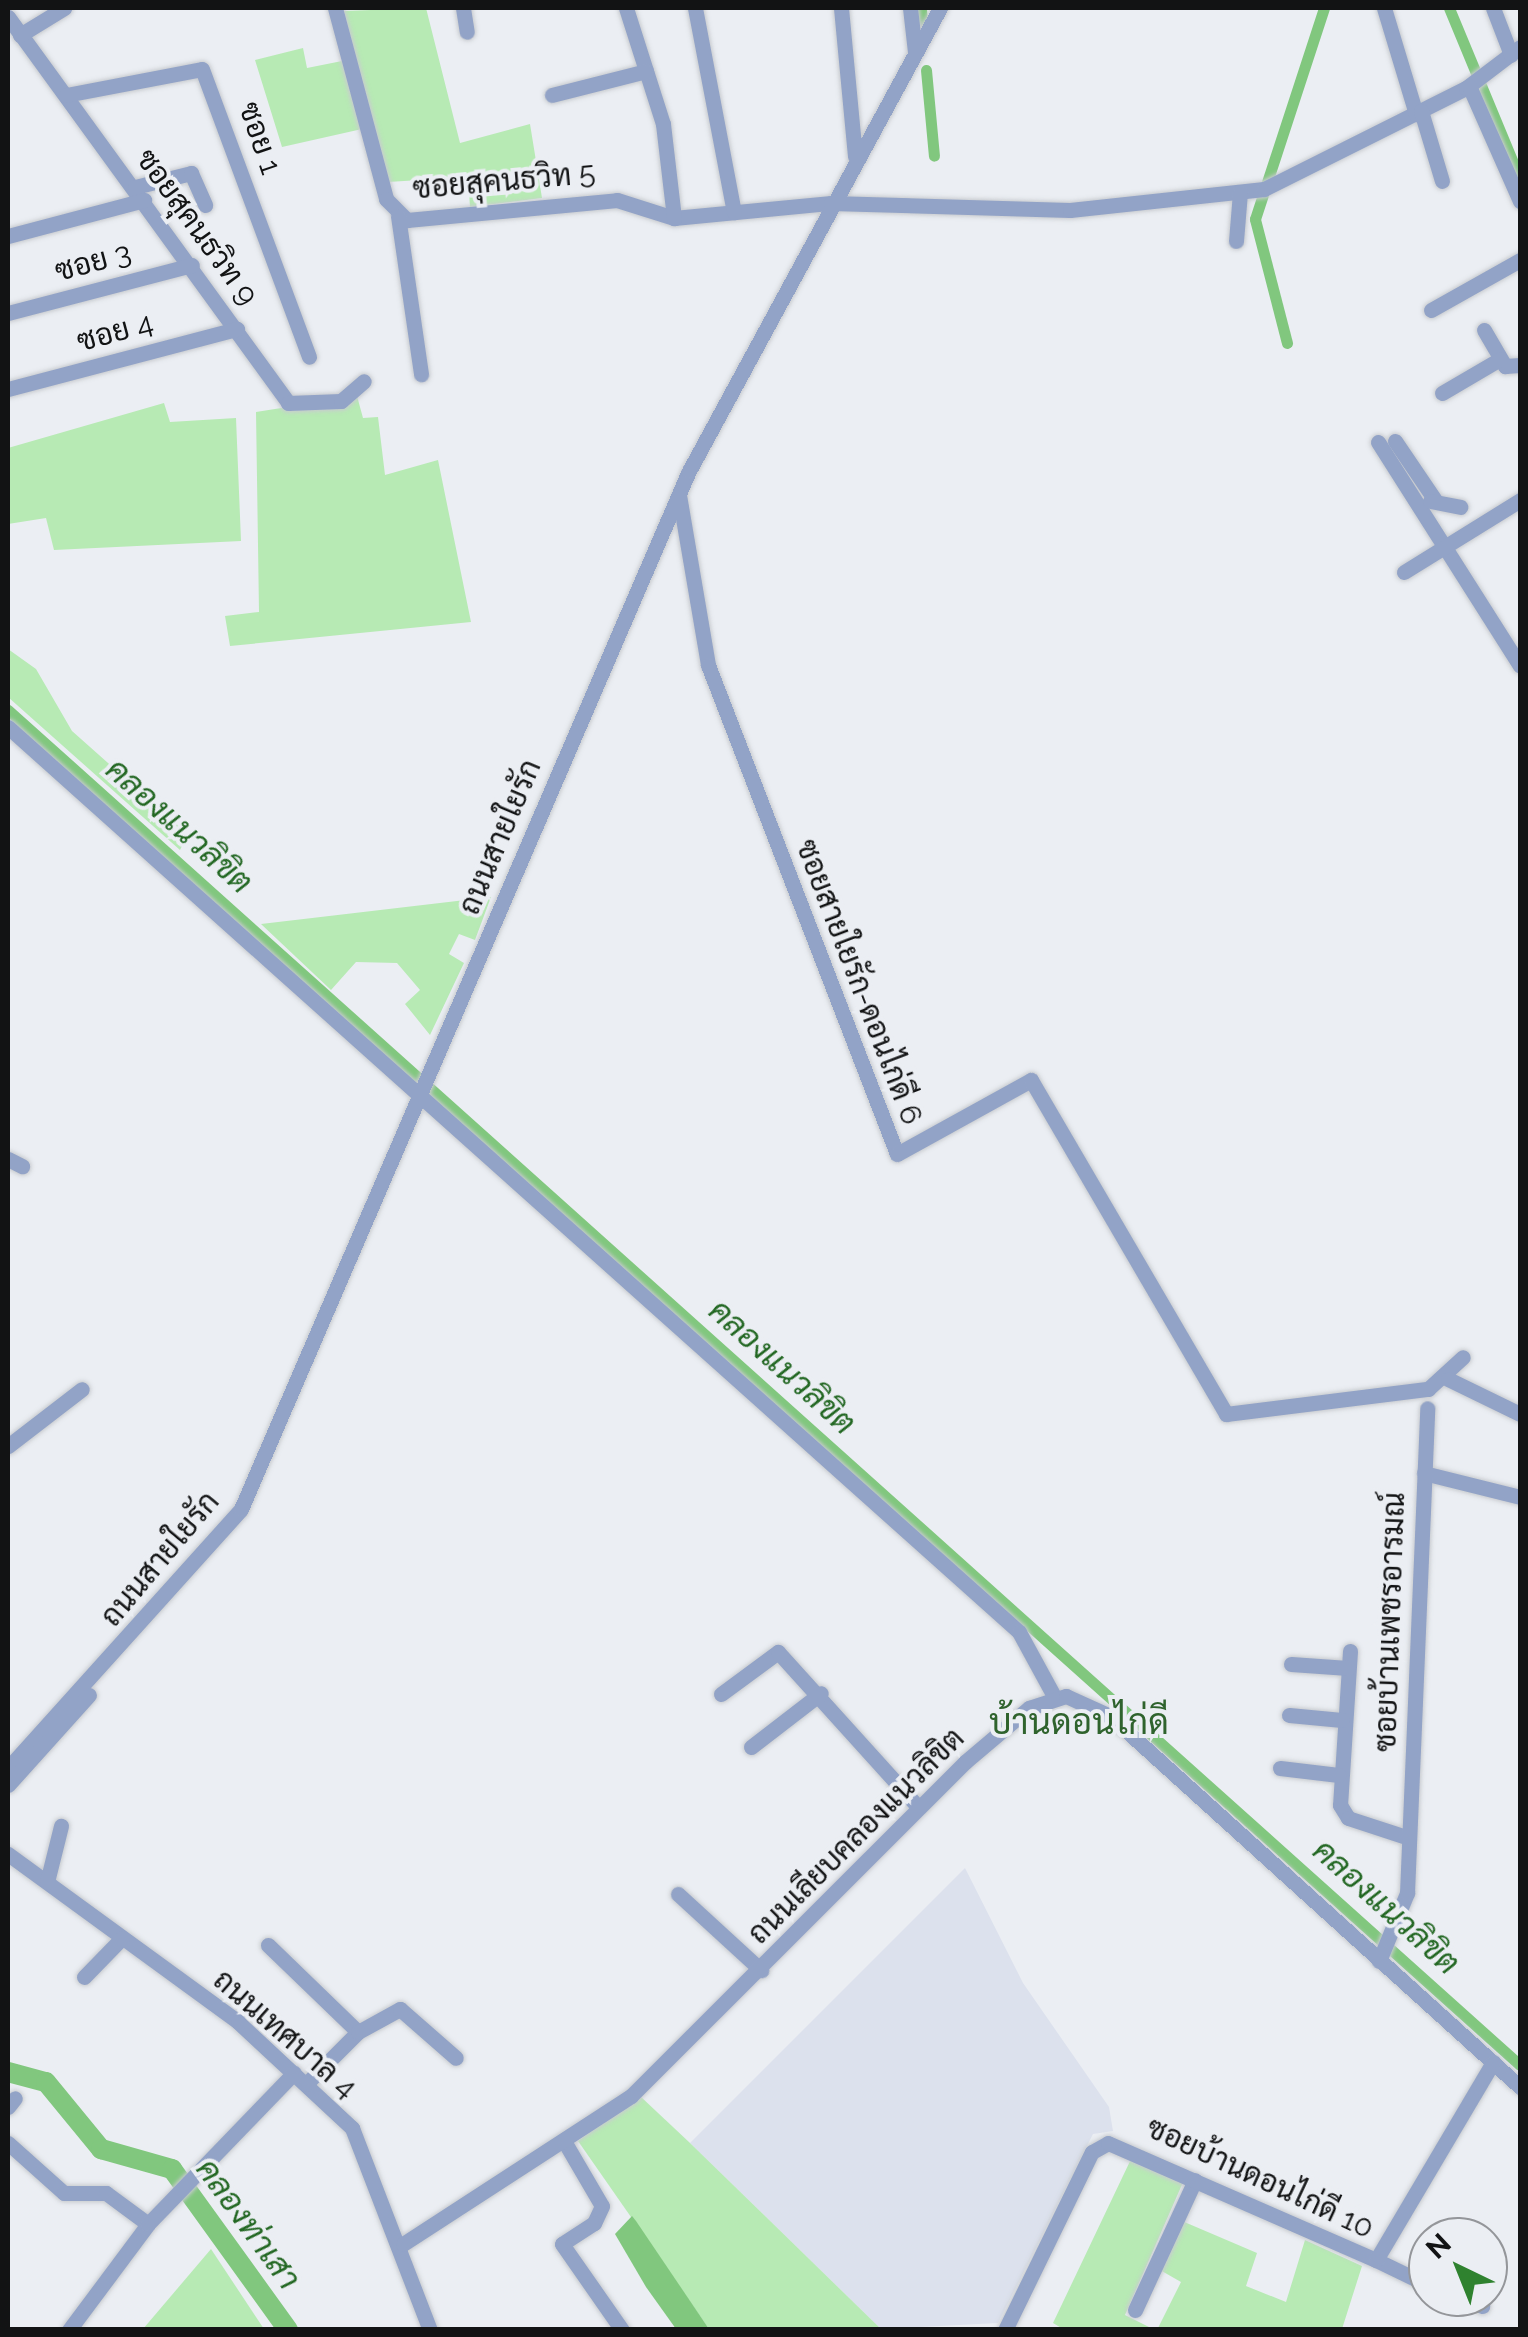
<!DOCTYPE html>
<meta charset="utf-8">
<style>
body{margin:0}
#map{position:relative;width:1528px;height:2337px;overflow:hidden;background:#ebeef3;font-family:Raleway,Sarabun,sans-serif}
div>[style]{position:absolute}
.built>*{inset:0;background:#dce1ed}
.green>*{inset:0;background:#b7eab4}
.water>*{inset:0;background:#81c77e}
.canal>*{height:11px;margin:-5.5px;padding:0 5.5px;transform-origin:5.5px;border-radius:5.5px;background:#81c77e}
.river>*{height:20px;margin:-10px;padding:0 10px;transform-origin:10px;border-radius:10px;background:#81c77e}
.roads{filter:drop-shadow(0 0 2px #c8cbcf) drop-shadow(0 0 2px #c8cbcf)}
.minor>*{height:15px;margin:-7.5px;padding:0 7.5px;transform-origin:7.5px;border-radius:7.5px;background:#92a3c7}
span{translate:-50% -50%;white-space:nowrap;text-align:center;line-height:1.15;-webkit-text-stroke:8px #ebeef3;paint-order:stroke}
.street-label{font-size:30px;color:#121314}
.water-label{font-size:32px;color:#226722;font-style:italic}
.quarter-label{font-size:35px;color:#2f632d}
.frame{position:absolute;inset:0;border:10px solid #121314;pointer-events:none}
.north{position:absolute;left:1408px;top:2217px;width:100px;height:100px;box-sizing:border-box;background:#ebeef3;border:2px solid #94969a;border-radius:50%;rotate:317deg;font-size:28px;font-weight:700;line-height:40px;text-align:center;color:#121314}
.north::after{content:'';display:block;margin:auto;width:35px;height:45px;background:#2f822f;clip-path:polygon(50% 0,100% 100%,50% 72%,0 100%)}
</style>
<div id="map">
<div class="built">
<i style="clip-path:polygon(965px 1868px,1023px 1983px,1109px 2107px,1113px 2131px,1093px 2134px,998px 2323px,881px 2329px,690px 2143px)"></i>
</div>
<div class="green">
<i style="clip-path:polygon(426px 8px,460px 143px,530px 124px,542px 198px,470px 207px,468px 177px,388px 182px,344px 11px)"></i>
<i style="clip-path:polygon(303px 48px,307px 68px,342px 61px,362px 129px,282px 147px,255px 60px)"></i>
<i style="clip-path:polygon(357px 396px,363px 418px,378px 417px,385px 475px,438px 460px,471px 622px,230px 646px,225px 616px,259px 612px,256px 412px)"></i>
<i style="clip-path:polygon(164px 403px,170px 422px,236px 418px,241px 541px,54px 550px,46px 518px,8px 524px,8px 448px)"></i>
<i style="clip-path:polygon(8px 649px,36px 669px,72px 731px,188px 834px,180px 850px,8px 697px)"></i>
<i style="clip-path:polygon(491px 897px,475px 940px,459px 934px,449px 954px,464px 963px,430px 1035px,405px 1004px,420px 990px,397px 963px,356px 962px,331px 990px,261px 924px)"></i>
<i style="clip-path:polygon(640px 2096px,690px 2143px,881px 2329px,709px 2329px,578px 2141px)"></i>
<i style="clip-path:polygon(1132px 2157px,1184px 2180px,1125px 2315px,1153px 2329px,1063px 2329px,1053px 2323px)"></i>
<i style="clip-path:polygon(1182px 2221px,1257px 2253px,1246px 2286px,1286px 2302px,1305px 2240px,1362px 2266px,1342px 2329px,1157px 2330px,1181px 2282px,1160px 2270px)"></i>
<i style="clip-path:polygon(211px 2249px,264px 2329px,143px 2329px)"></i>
</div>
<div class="water">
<i style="clip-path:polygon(632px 2216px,636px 2221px,709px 2329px,676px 2329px,646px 2287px,615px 2234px)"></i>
</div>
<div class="canal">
<i style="left:921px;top:8px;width:13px;rotate:86deg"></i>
<i style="left:1449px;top:8px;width:185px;rotate:67.5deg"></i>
<i style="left:926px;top:70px;width:86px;rotate:84.7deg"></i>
<i style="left:1287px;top:343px;width:128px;rotate:-104.5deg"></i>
<i style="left:1255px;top:219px;width:222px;rotate:-71.9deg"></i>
<i style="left:8px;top:710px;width:2030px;rotate:41.87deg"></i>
</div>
<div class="river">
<i style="left:8px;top:2072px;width:39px;rotate:15deg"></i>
<i style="left:46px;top:2082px;width:87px;rotate:50.6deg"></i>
<i style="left:101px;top:2149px;width:74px;rotate:15.7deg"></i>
<i style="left:172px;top:2169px;width:198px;rotate:54.2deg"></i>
</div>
<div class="roads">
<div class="minor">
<i style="left:335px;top:8px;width:198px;rotate:75deg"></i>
<i style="left:386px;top:199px;width:30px;rotate:45deg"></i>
<i style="left:407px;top:220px;width:211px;rotate:-5.4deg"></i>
<i style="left:617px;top:200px;width:60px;rotate:17.5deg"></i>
<i style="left:674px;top:218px;width:158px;rotate:-5.5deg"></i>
<i style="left:831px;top:203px;width:239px;rotate:1.7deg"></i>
<i style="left:1070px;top:210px;width:195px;rotate:-6.2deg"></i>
<i style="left:1264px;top:189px;width:226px;rotate:-26.6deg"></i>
<i style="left:1466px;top:88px;width:68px;rotate:-37.2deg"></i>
<i style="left:463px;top:8px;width:24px;rotate:81deg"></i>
<i style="left:626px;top:8px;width:122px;rotate:72.3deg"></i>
<i style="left:663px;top:124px;width:95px;rotate:83.3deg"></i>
<i style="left:695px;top:8px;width:208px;rotate:79.2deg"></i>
<i style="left:841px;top:8px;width:149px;rotate:84.6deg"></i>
<i style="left:910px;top:8px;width:44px;rotate:83.5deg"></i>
<i style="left:1384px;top:8px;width:111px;rotate:73.2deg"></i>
<i style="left:1493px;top:8px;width:50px;rotate:69deg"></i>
<i style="left:8px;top:17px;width:477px;rotate:54deg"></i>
<i style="left:288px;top:403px;width:53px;rotate:-2.2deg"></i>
<i style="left:341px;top:401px;width:30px;rotate:-41deg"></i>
<i style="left:20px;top:35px;width:52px;rotate:-31.5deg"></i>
<i style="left:1469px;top:86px;width:126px;rotate:66.1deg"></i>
<i style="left:66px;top:95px;width:138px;rotate:-10.8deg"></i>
<i style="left:202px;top:69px;width:307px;rotate:69.6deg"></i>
<i style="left:552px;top:95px;width:97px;rotate:-14.3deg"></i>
<i style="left:1421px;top:111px;width:73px;rotate:73.3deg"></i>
<i style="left:135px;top:187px;width:58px;rotate:-14deg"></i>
<i style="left:191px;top:173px;width:35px;rotate:66deg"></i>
<i style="left:398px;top:216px;width:160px;rotate:81.7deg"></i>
<i style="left:8px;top:236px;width:141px;rotate:-14.8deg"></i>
<i style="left:1236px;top:241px;width:49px;rotate:-85.3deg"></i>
<i style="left:1431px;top:310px;width:102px;rotate:-29.3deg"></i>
<i style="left:8px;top:313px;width:190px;rotate:-14.6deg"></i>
<i style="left:1484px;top:330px;width:42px;rotate:59.7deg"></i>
<i style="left:1505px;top:366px;width:15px;rotate:-4deg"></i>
<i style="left:8px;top:389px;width:237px;rotate:-14.7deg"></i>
<i style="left:1442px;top:393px;width:67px;rotate:-30.4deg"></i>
<i style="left:1395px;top:441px;width:71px;rotate:55.9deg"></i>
<i style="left:1378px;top:442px;width:265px;rotate:57.6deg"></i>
<i style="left:679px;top:495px;width:172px;rotate:80.3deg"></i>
<i style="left:708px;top:665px;width:524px;rotate:68.87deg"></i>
<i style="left:897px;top:1154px;width:153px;rotate:-28.9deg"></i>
<i style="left:1031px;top:1080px;width:387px;rotate:59.7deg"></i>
<i style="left:1226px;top:1414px;width:204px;rotate:-7.1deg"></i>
<i style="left:1428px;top:1389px;width:47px;rotate:-42.4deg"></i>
<i style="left:1430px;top:501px;width:31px;rotate:11deg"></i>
<i style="left:1404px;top:572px;width:137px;rotate:-31.8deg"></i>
<i style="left:8px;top:727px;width:1357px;rotate:41.83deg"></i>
<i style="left:1019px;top:1632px;width:75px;rotate:61.4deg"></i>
<i style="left:8px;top:1159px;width:16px;rotate:27deg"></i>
<i style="left:1448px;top:1379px;width:80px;rotate:25.9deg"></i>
<i style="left:8px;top:1446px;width:93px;rotate:-37.6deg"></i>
<i style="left:1424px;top:1473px;width:99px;rotate:14deg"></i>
<i style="left:1350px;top:1651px;width:154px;rotate:93.7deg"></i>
<i style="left:1340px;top:1805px;width:15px;rotate:58deg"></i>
<i style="left:1348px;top:1818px;width:64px;rotate:18.2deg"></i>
<i style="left:1291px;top:1664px;width:57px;rotate:4deg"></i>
<i style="left:721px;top:1694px;width:71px;rotate:-36.4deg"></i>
<i style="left:778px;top:1652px;width:209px;rotate:47.9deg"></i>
<i style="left:1289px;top:1715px;width:53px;rotate:5.4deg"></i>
<i style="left:751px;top:1747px;width:88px;rotate:-37.6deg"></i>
<i style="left:8px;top:1768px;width:348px;rotate:-48deg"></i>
<i style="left:241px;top:1509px;width:1131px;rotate:-66.66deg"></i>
<i style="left:689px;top:471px;width:527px;rotate:-61.54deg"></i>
<i style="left:1280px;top:1768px;width:59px;rotate:6.8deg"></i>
<i style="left:8px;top:1785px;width:121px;rotate:-48deg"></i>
<i style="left:8px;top:1854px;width:285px;rotate:36.1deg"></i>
<i style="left:238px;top:2022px;width:156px;rotate:42.9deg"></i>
<i style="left:352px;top:2128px;width:217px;rotate:68.9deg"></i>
<i style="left:47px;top:1882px;width:58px;rotate:-76deg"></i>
<i style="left:678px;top:1894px;width:113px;rotate:42.5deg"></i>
<i style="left:268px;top:1945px;width:125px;rotate:44deg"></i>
<i style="left:1379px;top:1961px;width:74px;rotate:-67.6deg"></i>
<i style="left:1407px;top:1893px;width:485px;rotate:-87.6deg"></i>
<i style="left:84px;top:1977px;width:54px;rotate:-45.7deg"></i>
<i style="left:306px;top:2084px;width:74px;rotate:-45deg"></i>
<i style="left:358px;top:2032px;width:48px;rotate:-28.7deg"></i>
<i style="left:400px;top:2009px;width:74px;rotate:41.2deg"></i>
<i style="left:8px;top:2107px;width:11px;rotate:-52deg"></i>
<i style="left:564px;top:2141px;width:75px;rotate:59.7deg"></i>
<i style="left:602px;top:2206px;width:19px;rotate:115deg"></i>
<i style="left:594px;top:2223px;width:38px;rotate:147deg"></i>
<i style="left:562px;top:2244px;width:105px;rotate:55.1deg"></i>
<i style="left:8px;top:2143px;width:75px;rotate:41.8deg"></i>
<i style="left:64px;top:2193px;width:42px"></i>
<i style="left:106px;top:2193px;width:52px;rotate:36.4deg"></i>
<i style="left:403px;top:2244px;width:272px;rotate:-33deg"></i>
<i style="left:631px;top:2096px;width:472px;rotate:-45deg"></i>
<i style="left:965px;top:1762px;width:84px;rotate:-40.2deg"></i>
<i style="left:1029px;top:1708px;width:39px;rotate:-18deg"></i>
<i style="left:1066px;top:1696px;width:48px;rotate:24.4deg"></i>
<i style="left:1110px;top:1716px;width:553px;rotate:42.14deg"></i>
<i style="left:1376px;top:2260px;width:58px;rotate:25.7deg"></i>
<i style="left:1459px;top:2297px;width:25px;rotate:21deg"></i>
<i style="left:1135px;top:2310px;width:143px;rotate:-65.2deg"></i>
<i style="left:69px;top:2330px;width:132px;rotate:-53.3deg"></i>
<i style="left:148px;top:2224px;width:210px;rotate:-46deg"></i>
<i style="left:1005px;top:2330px;width:198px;rotate:-64deg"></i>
<i style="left:1092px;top:2152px;width:18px;rotate:-29deg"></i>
<i style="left:1108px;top:2143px;width:292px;rotate:23.6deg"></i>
<i style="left:1376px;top:2260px;width:230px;rotate:-59.4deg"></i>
</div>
</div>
<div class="street-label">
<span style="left:260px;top:138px;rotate:71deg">ซอย 1</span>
<span style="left:504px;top:181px;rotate:-5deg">ซอยสุคนธวิท 5</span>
<span style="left:197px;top:227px;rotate:54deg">ซอยสุคนธวิท 9</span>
<span style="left:93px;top:262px;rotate:-15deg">ซอย 3</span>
<span style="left:115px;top:332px;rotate:-15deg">ซอย 4</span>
<span style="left:500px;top:837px;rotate:-67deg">ถนนสายใยรัก</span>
<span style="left:859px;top:982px;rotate:69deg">ซอยสายใยรัก-ดอนไก่ดี 6</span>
<span style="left:160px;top:1559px;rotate:-50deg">ถนนสายใยรัก</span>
<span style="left:1390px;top:1622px;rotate:-88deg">ซอยบ้านเพชรอารมณ์</span>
<span style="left:856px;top:1836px;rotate:-45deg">ถนนเลียบคลองแนวลิขิต</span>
<span style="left:285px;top:2034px;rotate:41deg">ถนนเทศบาล 4</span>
<span style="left:1260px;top:2178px;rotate:25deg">ซอยบ้านดอนไก่ดี 10</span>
</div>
<div class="water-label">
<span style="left:179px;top:826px;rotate:42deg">คลองแนวลิขิต</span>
<span style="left:782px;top:1367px;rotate:42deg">คลองแนวลิขิต</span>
<span style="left:1386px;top:1907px;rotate:42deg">คลองแนวลิขิต</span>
<span style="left:248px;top:2224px;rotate:54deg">คลองท่าเสา</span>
</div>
<div class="quarter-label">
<span style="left:1079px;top:1722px">บ้านดอนไก่ดี</span>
</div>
<div class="frame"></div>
<div class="north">N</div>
</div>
